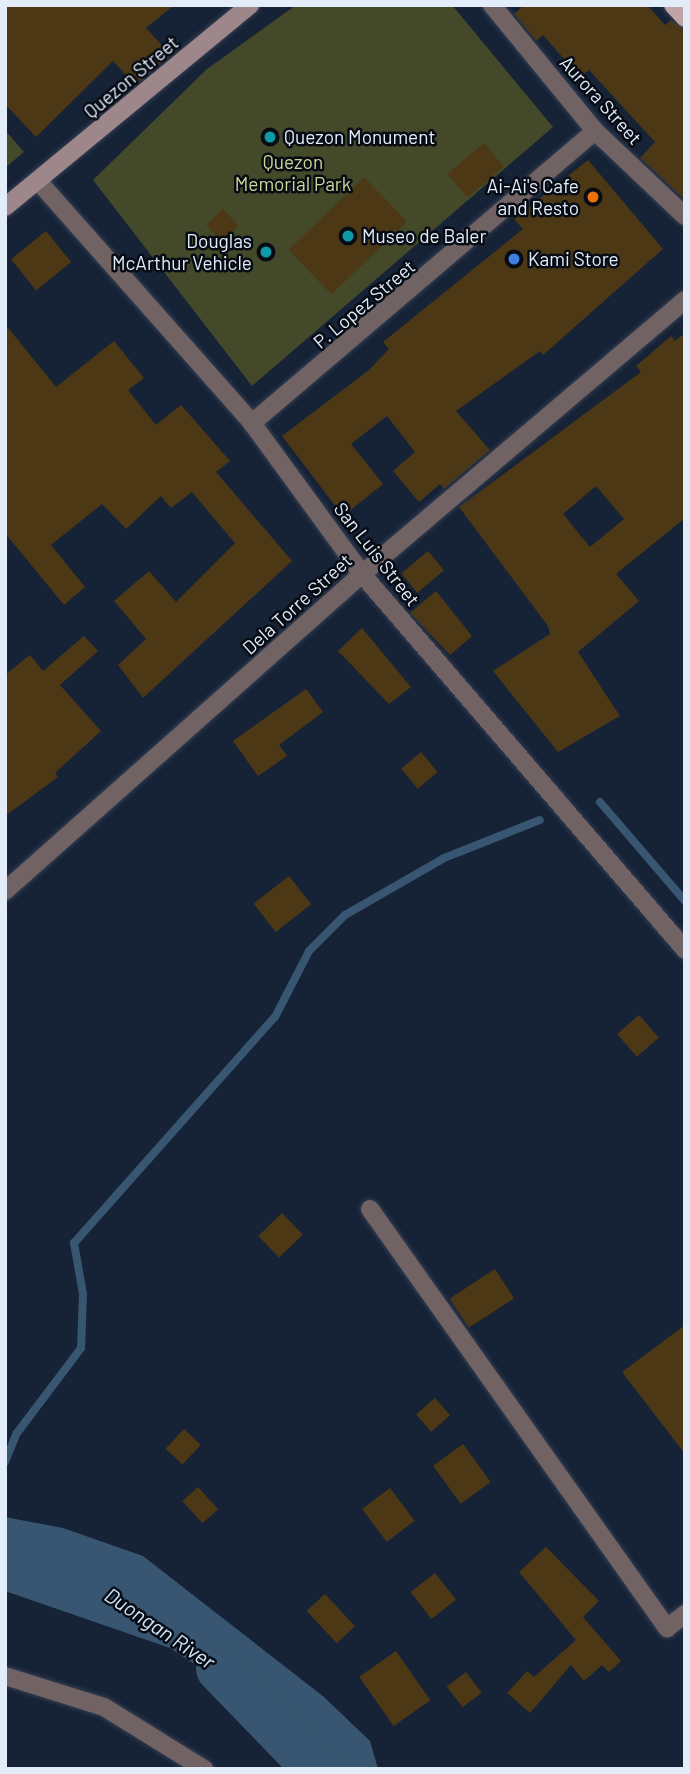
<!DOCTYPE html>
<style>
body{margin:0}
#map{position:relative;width:690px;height:1774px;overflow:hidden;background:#162236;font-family:Barlow,sans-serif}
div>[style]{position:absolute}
.green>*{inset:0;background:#444929}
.water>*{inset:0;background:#385671}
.stream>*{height:8px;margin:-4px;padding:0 4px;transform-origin:4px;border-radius:4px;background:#385671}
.river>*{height:49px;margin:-24.5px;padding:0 24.5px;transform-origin:24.5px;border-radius:24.5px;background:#385671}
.building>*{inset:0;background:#4d3816;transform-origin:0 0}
.roads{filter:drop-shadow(0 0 2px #333e51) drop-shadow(0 0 2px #333e51)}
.street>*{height:18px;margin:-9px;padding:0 9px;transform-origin:9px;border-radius:9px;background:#716264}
.secondary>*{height:18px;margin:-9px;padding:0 9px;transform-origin:9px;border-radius:9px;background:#9e878a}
.primary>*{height:18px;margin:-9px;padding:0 9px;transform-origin:9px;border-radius:9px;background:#c1a3a7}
.dots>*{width:19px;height:19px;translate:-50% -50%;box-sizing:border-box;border:4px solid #070c14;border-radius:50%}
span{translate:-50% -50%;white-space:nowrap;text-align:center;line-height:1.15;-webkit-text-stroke:5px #070c14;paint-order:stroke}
.street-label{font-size:19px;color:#e3ecf9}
.poi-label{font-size:19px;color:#e3ecf9}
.left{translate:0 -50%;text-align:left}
.right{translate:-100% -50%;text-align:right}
.park-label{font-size:19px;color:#ced896}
.water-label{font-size:21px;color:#d0e5f8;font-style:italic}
.frame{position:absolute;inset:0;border:7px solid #e3ecf9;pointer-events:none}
</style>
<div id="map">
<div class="green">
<i style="clip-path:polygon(296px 5px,452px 5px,553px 127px,252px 386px,93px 180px,207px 69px)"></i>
<i style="clip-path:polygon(5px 130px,24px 152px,5px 168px)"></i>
</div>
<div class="water">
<i style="clip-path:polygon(5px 1517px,63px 1528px,143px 1556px,324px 1697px,370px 1741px,378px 1769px,342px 1769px,339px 1758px,170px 1648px,5px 1591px)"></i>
</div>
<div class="stream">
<i style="left:600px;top:802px;width:130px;rotate:49.4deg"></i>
<i style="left:5px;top:1462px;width:31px;rotate:-68deg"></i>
<i style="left:17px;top:1433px;width:106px;rotate:-53deg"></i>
<i style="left:81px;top:1348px;width:54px;rotate:-87.9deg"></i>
<i style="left:83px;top:1294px;width:52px;rotate:-100deg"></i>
<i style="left:74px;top:1243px;width:302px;rotate:-48.4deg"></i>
<i style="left:275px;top:1017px;width:74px;rotate:-62.7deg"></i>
<i style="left:309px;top:951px;width:51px;rotate:-45deg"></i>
<i style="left:345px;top:915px;width:114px;rotate:-29.9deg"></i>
<i style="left:444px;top:858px;width:103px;rotate:-21.6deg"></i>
</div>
<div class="river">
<i style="left:220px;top:1668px;width:141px;rotate:45.9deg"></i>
</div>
<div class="building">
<i style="clip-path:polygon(5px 5px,174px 5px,146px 28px,171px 55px,135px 85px,113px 61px,36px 137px,5px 104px)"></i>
<i style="clip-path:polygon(524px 5px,647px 5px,665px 25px,671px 20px,685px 29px,685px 200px,640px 158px,655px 142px,589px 70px,580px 77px,543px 35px,536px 41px,514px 14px)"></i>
<i style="left:484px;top:143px;width:31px;height:48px;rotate:50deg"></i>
<i style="clip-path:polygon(588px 160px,663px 249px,543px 355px,540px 351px,456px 411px,490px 450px,444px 489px,440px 484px,419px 502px,393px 471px,415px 452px,387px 416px,351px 444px,383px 484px,343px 516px,282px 436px,369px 370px,389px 349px,383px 342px,523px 229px,514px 219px)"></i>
<i style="left:364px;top:177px;width:62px;height:105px;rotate:46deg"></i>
<i style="left:223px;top:209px;width:23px;height:23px;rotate:47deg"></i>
<i style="left:46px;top:231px;width:40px;height:45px;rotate:51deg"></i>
<i style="clip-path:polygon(5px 324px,56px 387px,114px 341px,144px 378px,128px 390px,156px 425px,181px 405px,230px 461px,216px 472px,292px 561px,143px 698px,118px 665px,146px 639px,114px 601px,149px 571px,176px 602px,235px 543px,192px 492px,171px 508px,161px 496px,126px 529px,102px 504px,51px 545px,85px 587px,64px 605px,5px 533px)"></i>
<i style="clip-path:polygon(evenodd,685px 333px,685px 518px,616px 574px,639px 601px,578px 652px,620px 716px,558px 752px,493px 671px,550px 634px,548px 626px,459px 507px,641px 372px,636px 366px,671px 336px,675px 341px,685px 333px,596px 486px,624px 519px,590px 547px,563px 514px,596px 486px)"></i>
<i style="left:428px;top:551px;width:25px;height:35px;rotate:50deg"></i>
<i style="clip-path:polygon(436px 591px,472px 636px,450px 655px,410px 613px)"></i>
<i style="clip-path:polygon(362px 628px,411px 687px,389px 704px,338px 651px)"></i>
<i style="clip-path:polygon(84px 636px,98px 651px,60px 685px,101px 731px,55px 773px,58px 777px,5px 816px,5px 675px,30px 655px,43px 671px)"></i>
<i style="clip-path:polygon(306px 689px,323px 712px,279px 745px,287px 756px,258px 776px,233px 741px)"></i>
<i style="left:421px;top:752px;width:26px;height:26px;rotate:50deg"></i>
<i style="left:289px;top:876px;width:36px;height:45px;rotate:52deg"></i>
<i style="left:639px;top:1015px;width:30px;height:29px;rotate:49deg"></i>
<i style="left:282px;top:1213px;width:30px;height:33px;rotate:46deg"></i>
<i style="left:495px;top:1269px;width:35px;height:54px;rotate:57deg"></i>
<i style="clip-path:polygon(685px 1325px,685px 1454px,622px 1372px)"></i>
<i style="left:435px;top:1398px;width:23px;height:25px;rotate:49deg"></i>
<i style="left:184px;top:1429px;width:23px;height:27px;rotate:43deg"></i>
<i style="left:463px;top:1444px;width:47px;height:37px;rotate:54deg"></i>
<i style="left:198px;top:1487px;width:30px;height:21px;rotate:48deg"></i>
<i style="left:390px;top:1488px;width:41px;height:35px;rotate:53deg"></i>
<i style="clip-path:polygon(546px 1547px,599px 1601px,583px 1617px,621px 1661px,609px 1672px,602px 1665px,584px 1681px,571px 1665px,530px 1713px,507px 1693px,527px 1671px,534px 1677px,576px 1640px,519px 1572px)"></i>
<i style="left:435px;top:1573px;width:34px;height:31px;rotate:52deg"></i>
<i style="left:325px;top:1594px;width:44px;height:25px;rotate:47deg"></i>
<i style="left:396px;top:1651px;width:60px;height:45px;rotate:55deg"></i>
<i style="left:466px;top:1672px;width:26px;height:24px;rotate:53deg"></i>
</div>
<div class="roads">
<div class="street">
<i style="left:492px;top:5px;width:163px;rotate:50.7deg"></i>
<i style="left:595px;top:131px;width:124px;rotate:43.4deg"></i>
<i style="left:39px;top:182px;width:322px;rotate:48.5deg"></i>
<i style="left:252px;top:423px;width:187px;rotate:53.9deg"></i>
<i style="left:362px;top:574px;width:496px;rotate:49.3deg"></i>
<i style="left:252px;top:423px;width:450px;rotate:-40.4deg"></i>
<i style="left:5px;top:891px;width:477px;rotate:-41.6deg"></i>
<i style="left:362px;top:574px;width:424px;rotate:-40.3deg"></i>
<i style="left:370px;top:1209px;width:514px;rotate:54.67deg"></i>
<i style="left:667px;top:1628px;width:23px;rotate:-38deg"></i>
<i style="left:5px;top:1676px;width:104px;rotate:17.4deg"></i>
<i style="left:104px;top:1707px;width:118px;rotate:31.8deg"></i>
</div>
<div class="secondary">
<i style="left:5px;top:207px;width:318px;rotate:-39.5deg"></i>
</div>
<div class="primary">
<i style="left:673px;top:5px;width:18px;rotate:47deg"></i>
</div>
</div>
<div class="dots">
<i style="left:270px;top:137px;background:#0f9aa8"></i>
<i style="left:593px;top:197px;background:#e8710a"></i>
<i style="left:348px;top:236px;background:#0f9aa8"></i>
<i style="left:266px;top:252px;background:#0f9aa8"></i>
<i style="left:514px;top:259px;background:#3f7fe0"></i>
</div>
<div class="street-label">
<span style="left:131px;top:77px;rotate:-40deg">Quezon Street</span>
<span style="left:601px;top:100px;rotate:48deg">Aurora Street</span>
<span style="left:364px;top:304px;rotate:-40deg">P. Lopez Street</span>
<span style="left:377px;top:554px;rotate:52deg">San Luis Street</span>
<span style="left:297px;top:604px;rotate:-42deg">Dela Torre Street</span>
</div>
<div class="poi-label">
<span class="left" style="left:284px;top:137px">Quezon Monument</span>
<span class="right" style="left:579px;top:197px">Ai-Ai's Cafe<br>and Resto</span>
<span class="left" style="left:362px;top:236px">Museo de Baler</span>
<span class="right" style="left:252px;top:252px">Douglas<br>McArthur Vehicle</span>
<span class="left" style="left:528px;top:259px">Kami Store</span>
</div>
<div class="park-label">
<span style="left:293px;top:173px">Quezon<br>Memorial Park</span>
</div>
<div class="water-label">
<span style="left:160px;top:1628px;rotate:34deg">Duongan River</span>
</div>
<div class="frame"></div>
</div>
